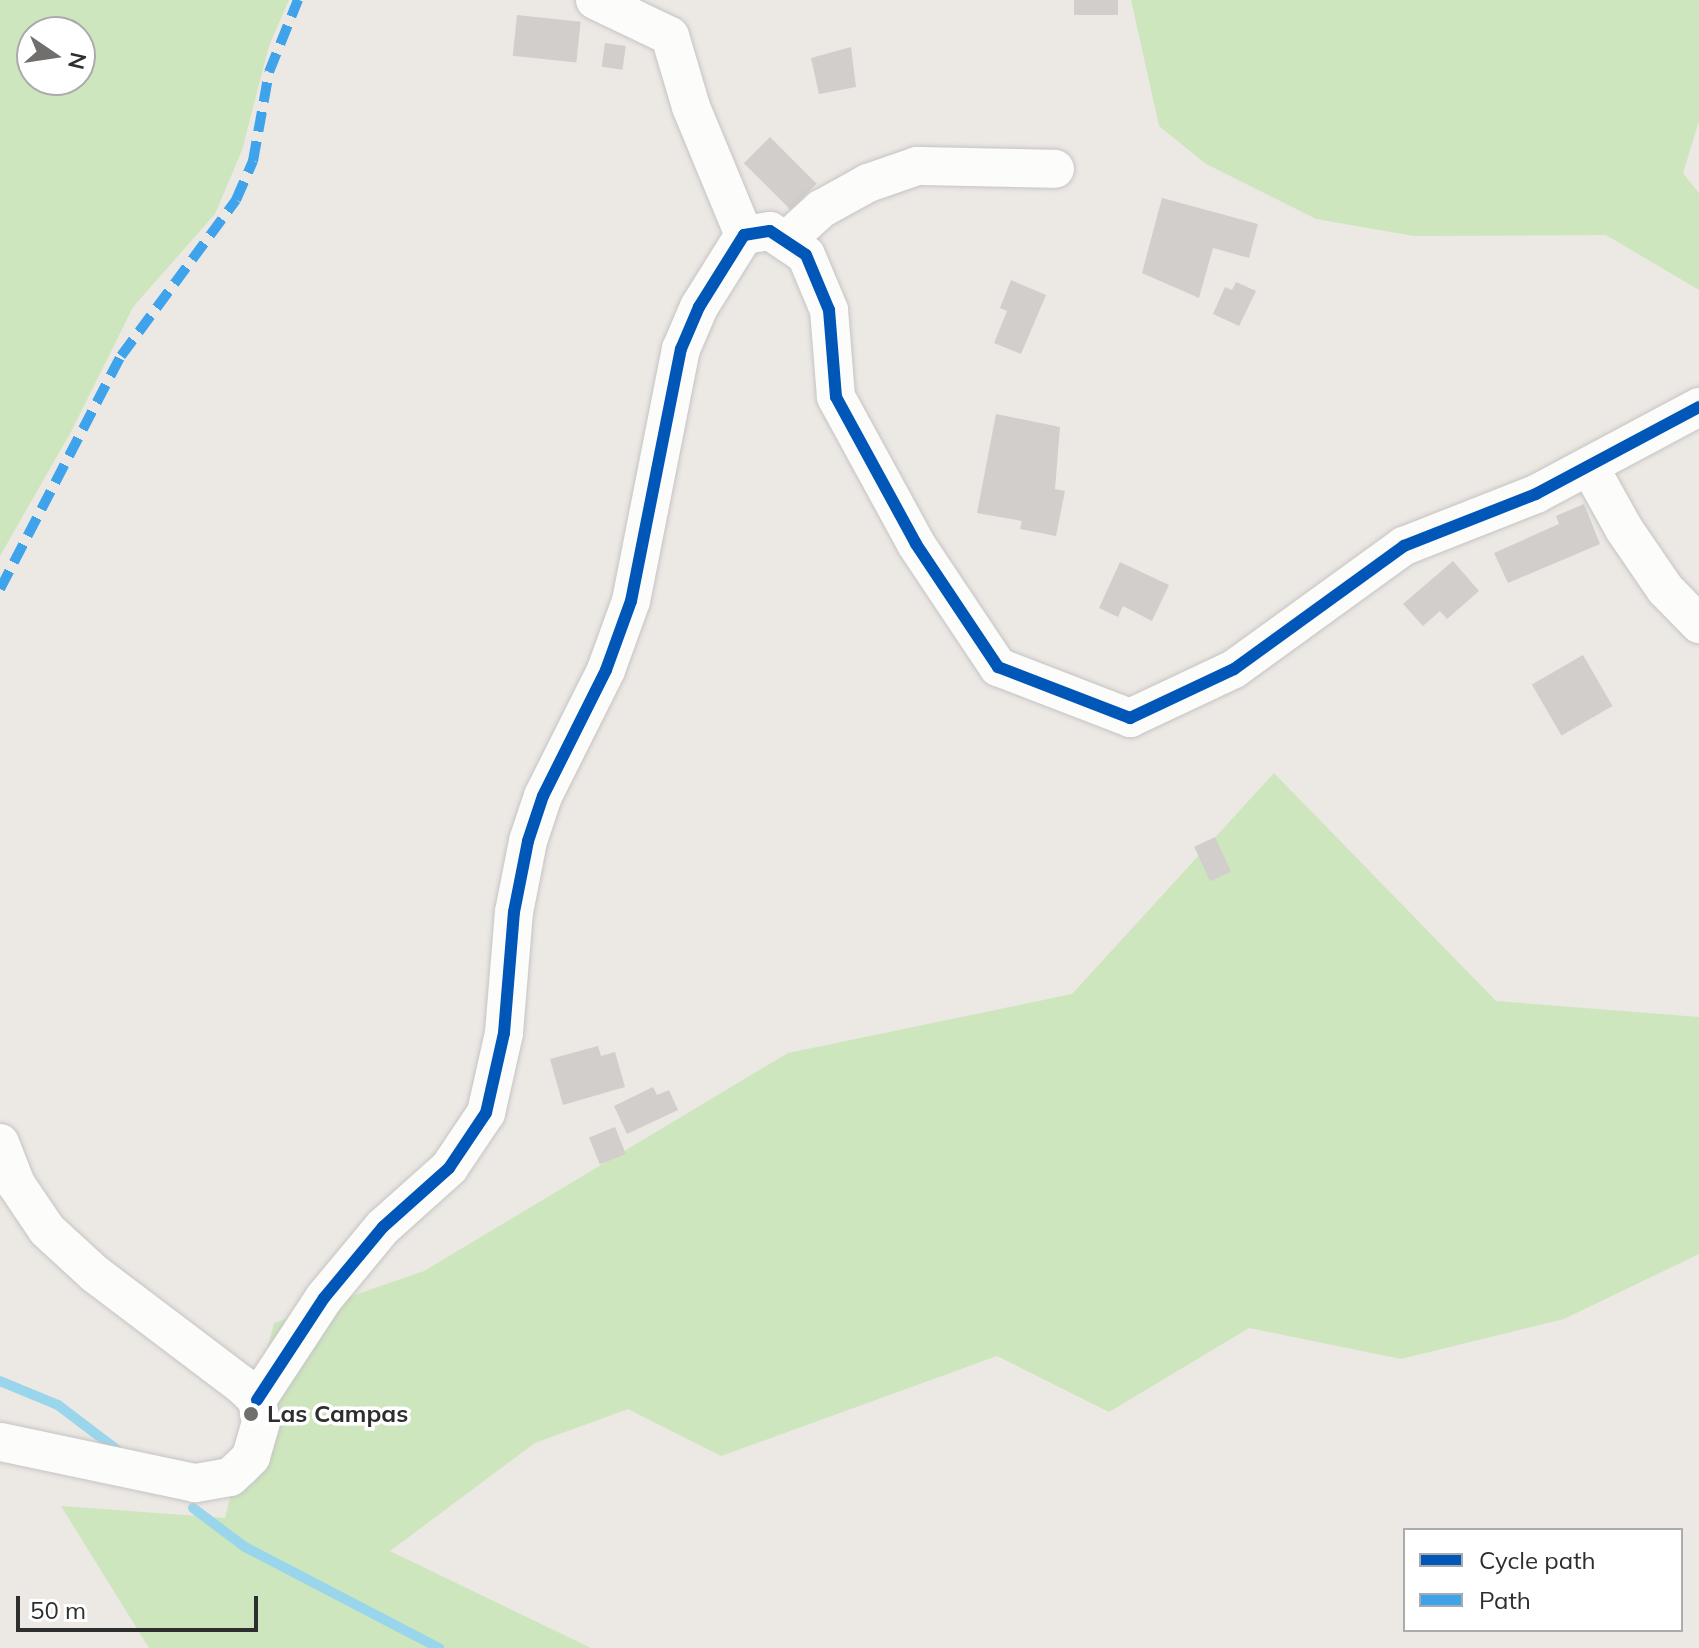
<!DOCTYPE html>
<style>
body{margin:0}
#map{position:relative;width:1699px;height:1648px;overflow:hidden;background:#ece8e4;font-family:Mulish,sans-serif}
div>[style]{position:absolute}
.green>*{inset:0;background:#cee6be}
.stream>*{height:10px;margin:-5px;padding:0 5px;transform-origin:5px;border-radius:5px;background:#99d6ec}
.building>*{inset:0;background:#d1cecb;transform-origin:0 0}
.roads{filter:drop-shadow(0 0 2px #c5c4c5) drop-shadow(0 0 2px #c5c4c5)}
.minor>*{height:38px;margin:-19px;padding:0 19px;transform-origin:19px;border-radius:19px;background:#fcfcfb}
.quiet>*{height:10px;margin-top:-5px;transform-origin:0;background:repeating-linear-gradient(90deg,#3ea3eb 0 20px,transparent 0 30px)}
.cycleway>*{height:12px;margin:-6px;padding:0 6px;transform-origin:6px;border-radius:6px;background:#0057b8}
.dots>*{width:22px;height:22px;translate:-50% -50%;box-sizing:border-box;border:4px solid #fff;border-radius:50%}
span{translate:-50% -50%;white-space:nowrap;text-align:center;line-height:1.15;-webkit-text-stroke:7px #fff;paint-order:stroke}
.poi-label{font-size:24px;color:#2e2e2e;font-weight:700}
.left{translate:0 -50%;text-align:left}
.legend{position:absolute;left:1403px;top:1528px;width:280px;height:104px;box-sizing:border-box;background:#fff;border:2px solid #ababab;margin:0;padding:10px 14px;list-style:none;font-size:24px;color:#2e2e2e}
.legend li{display:flex;align-items:center;gap:16px;height:40px}
.legend b{width:40px;border:2px solid #ababab}
.north{position:absolute;left:16px;top:16px;width:80px;height:80px;box-sizing:border-box;background:#fff;border:2px solid #ababab;border-radius:50%;rotate:103deg;font-size:22px;font-weight:700;line-height:32px;text-align:center;color:#2e2e2e}
.north::after{content:'';display:block;margin:auto;width:28px;height:36px;background:#706f6e;clip-path:polygon(50% 0,100% 100%,50% 72%,0 100%)}
.scale{position:absolute;left:16px;top:1596px;width:242px;height:36px;box-sizing:border-box;border:4px solid #2e2e2e;border-top:0;padding-left:10px;font-size:24px;line-height:28px;white-space:nowrap;color:#2e2e2e;-webkit-text-stroke:6px #fff;paint-order:stroke}
</style>
<div id="map">
<div class="green">
<i style="clip-path:polygon(evenodd,0 0,289px 0,269px 46px,242px 150px,215px 214px,133px 307px,72px 430px,0 556px,0 0,80px 32px,80px 80px,32px 80px,32px 32px,80px 32px)"></i>
<i style="clip-path:polygon(1131px 0,1699px 0,1699px 121px,1683px 173px,1699px 193px,1699px 290px,1606px 235px,1414px 236px,1316px 219px,1206px 164px,1159px 126px)"></i>
<i style="clip-path:polygon(1274px 773px,1496px 1001px,1699px 1017px,1699px 1254px,1564px 1319px,1401px 1359px,1249px 1328px,1109px 1412px,997px 1356px,721px 1456px,628px 1409px,535px 1443px,390px 1551px,591px 1648px,149px 1648px,61px 1506px,225px 1518px,274px 1323px,424px 1271px,788px 1053px,1072px 994px)"></i>
</div>
<div class="stream">
<i style="left:0;top:1381px;width:63px;rotate:22.5deg"></i>
<i style="left:58px;top:1405px;width:74px;rotate:37.3deg"></i>
<i style="left:193px;top:1508px;width:65px;rotate:36.9deg"></i>
<i style="left:245px;top:1547px;width:219px;rotate:27.5deg"></i>
</div>
<div class="building">
<i style="left:1074px;top:0;width:44px;height:15px"></i>
<i style="left:517px;top:15px;width:64px;height:41px;rotate:6deg"></i>
<i style="left:605px;top:43px;width:21px;height:24px;rotate:8deg"></i>
<i style="clip-path:polygon(851px 47px,856px 87px,819px 94px,811px 58px)"></i>
<i style="left:770px;top:137px;width:66px;height:37px;rotate:45deg"></i>
<i style="clip-path:polygon(1162px 198px,1258px 224px,1249px 258px,1213px 248px,1199px 298px,1142px 273px)"></i>
<i style="clip-path:polygon(1011px 280px,1046px 295px,1021px 354px,994px 343px,1007px 311px,1000px 308px)"></i>
<i style="clip-path:polygon(1236px 282px,1256px 291px,1239px 326px,1213px 314px,1225px 287px,1232px 290px)"></i>
<i style="clip-path:polygon(996px 414px,1060px 427px,1055px 489px,1065px 491px,1056px 536px,1020px 529px,1022px 521px,977px 513px)"></i>
<i style="clip-path:polygon(1584px 504px,1600px 544px,1508px 583px,1494px 553px,1559px 524px,1556px 516px)"></i>
<i style="clip-path:polygon(1453px 561px,1479px 591px,1447px 619px,1440px 611px,1423px 626px,1403px 604px)"></i>
<i style="clip-path:polygon(1120px 562px,1169px 585px,1152px 621px,1123px 606px,1118px 617px,1099px 608px)"></i>
<i style="left:1583px;top:655px;width:59px;height:59px;rotate:60deg"></i>
<i style="left:1215px;top:837px;width:38px;height:23px;rotate:65deg"></i>
<i style="clip-path:polygon(598px 1046px,601px 1056px,615px 1052px,625px 1087px,563px 1105px,550px 1059px)"></i>
<i style="clip-path:polygon(653px 1087px,657px 1095px,669px 1090px,678px 1110px,627px 1134px,614px 1106px)"></i>
<i style="left:615px;top:1127px;width:29px;height:28px;rotate:68deg"></i>
</div>
<div class="roads">
<div class="minor">
<i style="left:595px;top:0;width:83px;rotate:25.6deg"></i>
<i style="left:670px;top:36px;width:74px;rotate:73.5deg"></i>
<i style="left:691px;top:107px;width:139px;rotate:67.5deg"></i>
<i style="left:788px;top:239px;width:45px;rotate:-42.3deg"></i>
<i style="left:821px;top:209px;width:54px;rotate:-29deg"></i>
<i style="left:868px;top:183px;width:52px;rotate:-19.1deg"></i>
<i style="left:917px;top:166px;width:138px;rotate:1.2deg"></i>
<i style="left:1589px;top:466px;width:72px;rotate:60.9deg"></i>
<i style="left:1624px;top:529px;width:73px;rotate:55.7deg"></i>
<i style="left:1665px;top:589px;width:49px;rotate:45.8deg"></i>
<i style="left:0;top:1143px;width:44px;rotate:68.7deg"></i>
<i style="left:16px;top:1184px;width:55px;rotate:56deg"></i>
<i style="left:47px;top:1230px;width:65px;rotate:42.5deg"></i>
<i style="left:95px;top:1274px;width:184px;rotate:37.1deg"></i>
<i style="left:242px;top:1385px;width:21px;rotate:45deg"></i>
<i style="left:257px;top:1400px;width:22px;rotate:80deg"></i>
<i style="left:261px;top:1422px;width:36px;rotate:106deg"></i>
<i style="left:251px;top:1457px;width:14px;rotate:135deg"></i>
<i style="left:241px;top:1467px;width:15px;rotate:138deg"></i>
<i style="left:230px;top:1477px;width:36px;rotate:170deg"></i>
<i style="left:195px;top:1483px;width:199px;rotate:-168.1deg"></i>
<i style="left:257px;top:1400px;width:122px;rotate:-56.7deg"></i>
<i style="left:324px;top:1298px;width:92px;rotate:-50.3deg"></i>
<i style="left:383px;top:1227px;width:89px;rotate:-41.8deg"></i>
<i style="left:449px;top:1168px;width:66px;rotate:-56.1deg"></i>
<i style="left:486px;top:1113px;width:82px;rotate:-77.3deg"></i>
<i style="left:504px;top:1033px;width:121px;rotate:-85.3deg"></i>
<i style="left:514px;top:912px;width:72px;rotate:-78.8deg"></i>
<i style="left:528px;top:841px;width:47px;rotate:-71.6deg"></i>
<i style="left:543px;top:796px;width:141px;rotate:-63.4deg"></i>
<i style="left:606px;top:670px;width:73px;rotate:-70.1deg"></i>
<i style="left:631px;top:601px;width:257px;rotate:-78.8deg"></i>
<i style="left:681px;top:349px;width:46px;rotate:-66.8deg"></i>
<i style="left:699px;top:307px;width:85px;rotate:-58deg"></i>
<i style="left:744px;top:235px;width:26px;rotate:-9deg"></i>
<i style="left:770px;top:231px;width:43px;rotate:33.7deg"></i>
<i style="left:806px;top:255px;width:60px;rotate:67.3deg"></i>
<i style="left:829px;top:310px;width:87px;rotate:85.4deg"></i>
<i style="left:836px;top:397px;width:167px;rotate:61.4deg"></i>
<i style="left:916px;top:544px;width:148px;rotate:56.3deg"></i>
<i style="left:998px;top:667px;width:142px;rotate:21.1deg"></i>
<i style="left:1130px;top:718px;width:115px;rotate:-25.2deg"></i>
<i style="left:1234px;top:669px;width:210px;rotate:-35.9deg"></i>
<i style="left:1404px;top:546px;width:142px;rotate:-21.5deg"></i>
<i style="left:1536px;top:494px;width:185px;rotate:-28.1deg"></i>
</div>
</div>
<div class="quiet">
<i style="left:0;top:589px;width:263px;rotate:-62.6deg"></i>
<i style="left:121px;top:356px;width:194px;rotate:-53.6deg"></i>
<i style="left:236px;top:200px;width:43px;rotate:-66.4deg"></i>
<i style="left:253px;top:161px;width:90px;rotate:-79.8deg"></i>
<i style="left:269px;top:72px;width:78px;rotate:-68.1deg"></i>
</div>
<div class="cycleway">
<i style="left:257px;top:1400px;width:122px;rotate:-56.7deg"></i>
<i style="left:324px;top:1298px;width:92px;rotate:-50.3deg"></i>
<i style="left:383px;top:1227px;width:89px;rotate:-41.8deg"></i>
<i style="left:449px;top:1168px;width:66px;rotate:-56.1deg"></i>
<i style="left:486px;top:1113px;width:82px;rotate:-77.3deg"></i>
<i style="left:504px;top:1033px;width:121px;rotate:-85.3deg"></i>
<i style="left:514px;top:912px;width:72px;rotate:-78.8deg"></i>
<i style="left:528px;top:841px;width:47px;rotate:-71.6deg"></i>
<i style="left:543px;top:796px;width:141px;rotate:-63.4deg"></i>
<i style="left:606px;top:670px;width:73px;rotate:-70.1deg"></i>
<i style="left:631px;top:601px;width:257px;rotate:-78.8deg"></i>
<i style="left:681px;top:349px;width:46px;rotate:-66.8deg"></i>
<i style="left:699px;top:307px;width:85px;rotate:-58deg"></i>
<i style="left:744px;top:235px;width:26px;rotate:-9deg"></i>
<i style="left:770px;top:231px;width:43px;rotate:33.7deg"></i>
<i style="left:806px;top:255px;width:60px;rotate:67.3deg"></i>
<i style="left:829px;top:310px;width:87px;rotate:85.4deg"></i>
<i style="left:836px;top:397px;width:167px;rotate:61.4deg"></i>
<i style="left:916px;top:544px;width:148px;rotate:56.3deg"></i>
<i style="left:998px;top:667px;width:142px;rotate:21.1deg"></i>
<i style="left:1130px;top:718px;width:115px;rotate:-25.2deg"></i>
<i style="left:1234px;top:669px;width:210px;rotate:-35.9deg"></i>
<i style="left:1404px;top:546px;width:142px;rotate:-21.5deg"></i>
<i style="left:1536px;top:494px;width:185px;rotate:-28.1deg"></i>
</div>
<div class="dots">
<i style="left:251px;top:1414px;background:#706f6e"></i>
</div>
<div class="poi-label">
<span class="left" style="left:267px;top:1414px">Las Campas</span>
</div>
<ul class="legend">
<li><b style="height:10px;background:#0057b8"></b>Cycle path</li>
<li><b style="height:10px;background:#3ea3eb"></b>Path</li>
</ul>
<div class="north">N</div>
<div class="scale">50 m</div>
</div>
